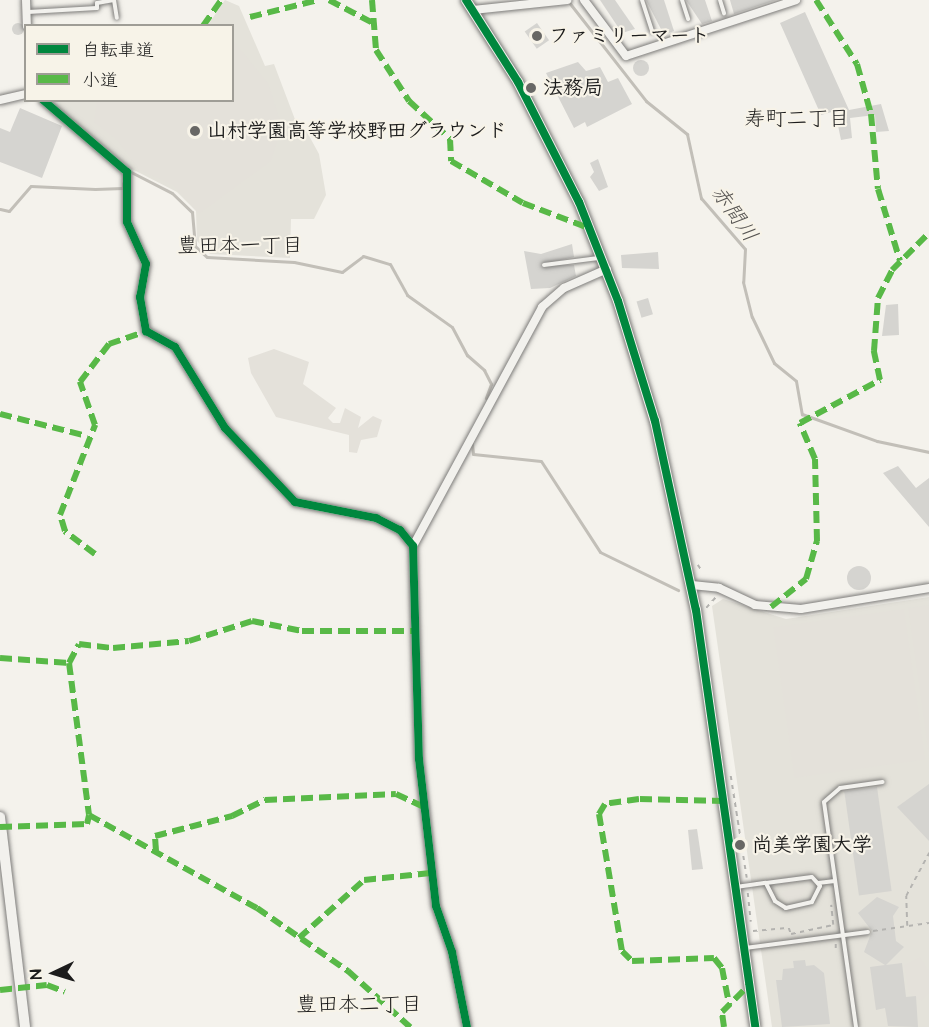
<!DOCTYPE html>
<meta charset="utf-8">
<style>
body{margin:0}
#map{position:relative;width:929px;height:1027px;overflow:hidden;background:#f4f2ec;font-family:"Architects Daughter","Klee One",sans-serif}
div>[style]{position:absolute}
.built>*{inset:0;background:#e4e2da}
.green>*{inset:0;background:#e4e1da;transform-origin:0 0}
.stream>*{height:3px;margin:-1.5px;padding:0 1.5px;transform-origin:1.5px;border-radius:1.5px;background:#c2bfb8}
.building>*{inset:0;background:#d5d4d0;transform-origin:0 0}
.round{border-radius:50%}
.path>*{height:1.5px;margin-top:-0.75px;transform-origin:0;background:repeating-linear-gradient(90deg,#b4b3b0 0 4.5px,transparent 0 9px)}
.roads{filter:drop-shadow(0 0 2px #7d7c7a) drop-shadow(0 0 2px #7d7c7a)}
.service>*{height:4px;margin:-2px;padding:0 2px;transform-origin:2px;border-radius:2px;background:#f2f1ed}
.minor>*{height:8px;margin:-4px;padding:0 4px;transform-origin:4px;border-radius:4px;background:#f2f1ed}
.tertiary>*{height:10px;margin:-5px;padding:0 5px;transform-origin:5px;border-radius:5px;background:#f2f1ed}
.quiet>*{height:6px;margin-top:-3px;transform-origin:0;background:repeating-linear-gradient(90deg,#58b947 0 12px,transparent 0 18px)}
.cycleway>*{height:8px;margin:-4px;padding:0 4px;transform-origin:4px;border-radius:4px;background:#00873e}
.dots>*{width:16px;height:16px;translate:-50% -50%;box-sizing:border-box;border:3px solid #f7f3e8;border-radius:50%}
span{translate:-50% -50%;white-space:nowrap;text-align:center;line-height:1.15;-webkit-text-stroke:4.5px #f7f3e8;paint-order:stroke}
.poi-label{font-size:20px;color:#1c1c1c;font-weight:700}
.left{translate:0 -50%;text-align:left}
.neighbourhood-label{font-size:21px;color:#1c1c1c}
.water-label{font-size:21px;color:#565452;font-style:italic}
.legend{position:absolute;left:24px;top:24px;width:210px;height:78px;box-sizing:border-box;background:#f7f3e8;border:2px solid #9f9d96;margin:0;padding:8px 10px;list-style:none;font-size:18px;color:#1c1c1c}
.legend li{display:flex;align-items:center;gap:12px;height:30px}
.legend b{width:30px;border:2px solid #9f9d96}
.north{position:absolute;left:24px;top:943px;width:60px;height:60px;-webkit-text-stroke:4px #f7f3e8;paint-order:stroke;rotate:266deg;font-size:16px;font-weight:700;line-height:24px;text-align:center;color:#1c1c1c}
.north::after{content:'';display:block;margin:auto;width:21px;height:27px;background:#1c1c1c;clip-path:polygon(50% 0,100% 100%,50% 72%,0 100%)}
</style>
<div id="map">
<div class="built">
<i style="clip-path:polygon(225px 0,239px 6px,265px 66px,274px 64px,299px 130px,307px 132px,319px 154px,326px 195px,314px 219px,291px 219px,290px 258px,210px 254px,197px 241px,196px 211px,177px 192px,132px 169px,50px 101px,232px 100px,232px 26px,208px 25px)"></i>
<i style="clip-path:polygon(929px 597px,929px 1027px,772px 1027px,712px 606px,723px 599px,786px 619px)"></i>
</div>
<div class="green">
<i style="clip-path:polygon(233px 40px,268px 83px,282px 126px,271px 161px,199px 214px,173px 185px,139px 170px,118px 141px,94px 122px,97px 101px,232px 100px)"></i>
<i style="clip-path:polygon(274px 349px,309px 362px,303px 384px,336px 408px,328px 418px,333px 423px,340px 423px,345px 408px,361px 417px,358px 428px,373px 416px,382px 420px,377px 437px,361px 440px,357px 453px,349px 452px,349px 435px,276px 417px,251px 373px,248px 358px)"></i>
<i style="clip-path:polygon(929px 605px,929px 756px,908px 608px)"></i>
<i style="left:904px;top:609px;width:152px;height:132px;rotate:82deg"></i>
<i style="clip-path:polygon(807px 886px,800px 899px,787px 900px,780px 893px)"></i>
<i style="clip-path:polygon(920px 957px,929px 971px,929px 994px,922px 1001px,909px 993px,904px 965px)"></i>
</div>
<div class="stream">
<i style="left:568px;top:1px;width:127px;rotate:52deg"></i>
<i style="left:646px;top:101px;width:53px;rotate:38.8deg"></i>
<i style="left:687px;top:134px;width:66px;rotate:77.7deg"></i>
<i style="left:701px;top:198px;width:67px;rotate:49.2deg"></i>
<i style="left:745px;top:249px;width:33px;rotate:93deg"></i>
<i style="left:743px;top:282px;width:36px;rotate:76deg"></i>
<i style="left:752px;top:317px;width:51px;rotate:64.4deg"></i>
<i style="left:774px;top:363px;width:28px;rotate:39deg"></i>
<i style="left:796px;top:381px;width:34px;rotate:80deg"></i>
<i style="left:802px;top:414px;width:80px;rotate:19.8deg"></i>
<i style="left:877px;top:441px;width:53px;rotate:11.9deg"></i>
<i style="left:129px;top:171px;width:48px;rotate:27.1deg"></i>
<i style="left:172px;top:193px;width:28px;rotate:44deg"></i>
<i style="left:192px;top:212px;width:34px;rotate:85deg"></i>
<i style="left:195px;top:246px;width:16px;rotate:43deg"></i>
<i style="left:207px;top:257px;width:87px;rotate:3.3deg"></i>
<i style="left:294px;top:262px;width:49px;rotate:11.8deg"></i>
<i style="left:342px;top:272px;width:26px;rotate:-37deg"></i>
<i style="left:363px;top:256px;width:28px;rotate:17deg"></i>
<i style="left:390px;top:264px;width:35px;rotate:61deg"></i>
<i style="left:407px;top:295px;width:55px;rotate:35.4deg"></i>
<i style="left:452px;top:327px;width:32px;rotate:62deg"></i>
<i style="left:467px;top:355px;width:23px;rotate:41deg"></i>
<i style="left:484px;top:370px;width:16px;rotate:63deg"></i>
<i style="left:491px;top:384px;width:15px;rotate:110deg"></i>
<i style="left:0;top:209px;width:9px;rotate:13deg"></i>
<i style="left:9px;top:211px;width:33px;rotate:-49deg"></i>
<i style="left:31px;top:186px;width:64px;rotate:2.7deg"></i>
<i style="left:95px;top:189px;width:28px;rotate:-2deg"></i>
<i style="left:123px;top:188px;width:5px;rotate:-90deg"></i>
<i style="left:472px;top:444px;width:10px;rotate:84deg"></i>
<i style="left:473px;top:454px;width:68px;rotate:5.9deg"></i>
<i style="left:541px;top:461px;width:108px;rotate:57deg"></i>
<i style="left:600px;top:552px;width:87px;rotate:26deg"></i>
</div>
<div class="building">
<i style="clip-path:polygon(600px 0,615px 0,635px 29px,622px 33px)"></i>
<i style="clip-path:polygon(646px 0,664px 0,674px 31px,664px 35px)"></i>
<i style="clip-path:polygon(686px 0,705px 0,712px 21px,702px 24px)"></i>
<i style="clip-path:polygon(730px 0,776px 0,734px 14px)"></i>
<i style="clip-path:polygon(805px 12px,849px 110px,881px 104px,889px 131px,876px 132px,875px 115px,850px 118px,852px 138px,841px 140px,835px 111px,821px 115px,780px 23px)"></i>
<i class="round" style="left:12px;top:23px;width:12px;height:12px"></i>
<i style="left:537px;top:23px;width:21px;height:15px;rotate:55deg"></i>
<i class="round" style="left:633px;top:60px;width:16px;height:16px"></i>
<i style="clip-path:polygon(578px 62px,586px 71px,600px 67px,608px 82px,618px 78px,632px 104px,587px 127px,585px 122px,574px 128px,546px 73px)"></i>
<i style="clip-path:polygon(20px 108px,62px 126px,42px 178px,0 162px,0 128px,10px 132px)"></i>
<i style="clip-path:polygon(598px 159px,608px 187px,599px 191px,590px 177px,594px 172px,590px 163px)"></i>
<i style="clip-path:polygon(572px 244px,574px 257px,540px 265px,574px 265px,576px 276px,550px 288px,531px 289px,524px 251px,541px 254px)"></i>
<i style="clip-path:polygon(658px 252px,659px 269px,622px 268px,621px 255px)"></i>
<i style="left:648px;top:298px;width:17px;height:12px;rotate:73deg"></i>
<i style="clip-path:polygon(898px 304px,899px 335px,882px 336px,886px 305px)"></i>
<i style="clip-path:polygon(898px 466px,916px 488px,929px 478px,929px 527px,883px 473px)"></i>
<i class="round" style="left:847px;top:566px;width:24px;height:24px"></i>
<i style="clip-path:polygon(929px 784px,929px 841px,897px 807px)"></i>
<i style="left:877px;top:787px;width:105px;height:33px;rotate:82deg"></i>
<i style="clip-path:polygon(697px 829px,703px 869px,692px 870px,688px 830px)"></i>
<i style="clip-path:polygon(877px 897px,899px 907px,893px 916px,896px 941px,904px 947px,886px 965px,902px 963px,906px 997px,916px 996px,918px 1027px,888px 1026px,885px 1008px,876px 1010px,870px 967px,885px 965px,864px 952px,872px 931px,858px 913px)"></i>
<i style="clip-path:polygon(805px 960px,806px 966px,814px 965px,824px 973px,830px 1024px,782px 1027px,776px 980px,782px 980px,783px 969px,794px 968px,793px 961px)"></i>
</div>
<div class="path">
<i style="left:698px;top:565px;width:7px;rotate:56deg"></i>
<i style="left:706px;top:608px;width:15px;rotate:-48deg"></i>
<i style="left:731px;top:776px;width:103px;rotate:81.1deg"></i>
<i style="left:748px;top:893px;width:29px;rotate:84deg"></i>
<i style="left:907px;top:926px;width:30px;rotate:-92deg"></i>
<i style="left:906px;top:896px;width:49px;rotate:-61.9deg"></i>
<i style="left:753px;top:931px;width:36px;rotate:-5deg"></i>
<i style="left:789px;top:928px;width:6px;rotate:72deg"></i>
<i style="left:791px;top:934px;width:43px;rotate:-12.1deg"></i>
<i style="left:833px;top:925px;width:20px;rotate:-96deg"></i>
<i style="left:873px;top:931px;width:57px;rotate:-8.1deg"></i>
<i style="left:836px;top:944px;width:7px;rotate:90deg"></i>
</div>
<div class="roads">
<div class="service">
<i style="left:642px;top:0;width:33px;rotate:72deg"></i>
<i style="left:682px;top:0;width:20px;rotate:72deg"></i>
<i style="left:720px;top:0;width:14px;rotate:73deg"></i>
<i style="left:28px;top:12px;width:69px;rotate:-3.3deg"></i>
<i style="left:97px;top:8px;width:5px;rotate:-90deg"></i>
<i style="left:97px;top:3px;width:17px;rotate:-10deg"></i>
<i style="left:114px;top:0;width:18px;rotate:81deg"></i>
<i style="left:544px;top:265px;width:55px;rotate:-7.3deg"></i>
<i style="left:818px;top:883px;width:17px;rotate:-7deg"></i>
<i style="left:736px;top:887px;width:30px;rotate:-8deg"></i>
<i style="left:766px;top:883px;width:46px;rotate:-7.4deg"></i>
<i style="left:812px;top:877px;width:12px;rotate:48deg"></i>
<i style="left:820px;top:886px;width:18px;rotate:117deg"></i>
<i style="left:812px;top:902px;width:27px;rotate:167deg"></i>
<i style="left:786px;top:908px;width:13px;rotate:-148deg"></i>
<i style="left:775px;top:901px;width:20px;rotate:-117deg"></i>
<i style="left:745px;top:948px;width:124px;rotate:-7.4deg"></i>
<i style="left:856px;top:1027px;width:227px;rotate:-98.1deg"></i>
<i style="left:824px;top:802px;width:21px;rotate:-41deg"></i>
<i style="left:840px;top:788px;width:43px;rotate:-7.9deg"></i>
</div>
<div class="minor">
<i style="left:26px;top:0;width:26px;rotate:88deg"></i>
<i style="left:584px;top:0;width:70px;rotate:53.1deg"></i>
<i style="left:626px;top:56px;width:179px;rotate:-18.2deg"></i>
<i style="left:473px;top:10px;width:95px;rotate:-6.1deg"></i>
<i style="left:0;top:100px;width:27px;rotate:-13deg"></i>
<i style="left:43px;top:100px;width:111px;rotate:40.6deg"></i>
<i style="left:127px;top:172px;width:50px;rotate:90deg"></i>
<i style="left:127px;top:222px;width:46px;rotate:65.7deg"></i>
<i style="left:146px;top:264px;width:34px;rotate:100deg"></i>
<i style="left:140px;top:297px;width:35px;rotate:80deg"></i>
<i style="left:146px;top:331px;width:33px;rotate:29deg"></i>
<i style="left:175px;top:347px;width:95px;rotate:58.3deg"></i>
<i style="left:225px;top:428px;width:102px;rotate:46.6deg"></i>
<i style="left:295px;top:502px;width:83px;rotate:11.2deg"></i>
<i style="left:376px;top:518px;width:27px;rotate:27deg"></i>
<i style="left:400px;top:530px;width:21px;rotate:51deg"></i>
<i style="left:413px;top:546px;width:213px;rotate:88.4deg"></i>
<i style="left:419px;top:759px;width:148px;rotate:83.4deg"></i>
<i style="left:436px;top:906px;width:49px;rotate:70.8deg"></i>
<i style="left:452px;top:952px;width:76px;rotate:78.7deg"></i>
<i style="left:413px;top:546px;width:272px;rotate:-61.6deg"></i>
<i style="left:542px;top:307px;width:29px;rotate:-41deg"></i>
<i style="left:564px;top:288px;width:47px;rotate:-23.8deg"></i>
<i style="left:692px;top:585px;width:27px;rotate:6deg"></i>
<i style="left:719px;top:588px;width:40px;rotate:25deg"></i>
<i style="left:755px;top:605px;width:46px;rotate:5deg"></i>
<i style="left:801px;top:609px;width:130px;rotate:-9.3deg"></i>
</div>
<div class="tertiary">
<i style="left:466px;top:0;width:97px;rotate:57.6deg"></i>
<i style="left:518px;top:82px;width:135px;rotate:63.1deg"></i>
<i style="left:579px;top:202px;width:106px;rotate:68.5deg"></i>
<i style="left:618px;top:301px;width:126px;rotate:72.9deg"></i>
<i style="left:655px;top:421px;width:193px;rotate:77.8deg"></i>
<i style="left:696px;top:610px;width:421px;rotate:81.9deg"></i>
<i style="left:0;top:817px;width:211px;rotate:83.2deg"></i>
</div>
</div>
<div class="quiet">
<i style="left:329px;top:0;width:52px;rotate:27.6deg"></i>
<i style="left:372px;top:0;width:50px;rotate:85.4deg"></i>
<i style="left:376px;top:50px;width:61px;rotate:57.1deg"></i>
<i style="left:409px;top:101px;width:56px;rotate:42.8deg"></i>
<i style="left:450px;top:139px;width:22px;rotate:87deg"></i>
<i style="left:451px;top:161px;width:83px;rotate:30.3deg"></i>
<i style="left:523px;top:203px;width:73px;rotate:20.9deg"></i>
<i style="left:816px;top:0;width:76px;rotate:57.4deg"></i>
<i style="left:857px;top:64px;width:52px;rotate:74.4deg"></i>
<i style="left:871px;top:114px;width:75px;rotate:84.7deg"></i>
<i style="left:878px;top:189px;width:75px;rotate:73deg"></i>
<i style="left:250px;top:17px;width:70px;rotate:-14deg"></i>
<i style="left:203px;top:26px;width:32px;rotate:-55deg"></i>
<i style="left:0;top:414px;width:90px;rotate:14.2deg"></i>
<i style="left:95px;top:554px;width:38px;rotate:-143deg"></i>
<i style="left:65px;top:531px;width:17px;rotate:-107deg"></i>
<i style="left:60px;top:515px;width:97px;rotate:-68.7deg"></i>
<i style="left:95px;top:425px;width:46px;rotate:-109.2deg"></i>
<i style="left:80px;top:382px;width:48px;rotate:-52.7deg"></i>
<i style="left:109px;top:344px;width:39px;rotate:-19deg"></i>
<i style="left:771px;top:607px;width:45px;rotate:-38.7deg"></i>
<i style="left:806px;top:579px;width:40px;rotate:-74deg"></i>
<i style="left:817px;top:541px;width:82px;rotate:-91.4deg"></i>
<i style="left:815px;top:459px;width:39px;rotate:-113deg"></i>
<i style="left:800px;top:423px;width:91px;rotate:-28.3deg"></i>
<i style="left:880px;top:380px;width:30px;rotate:-102deg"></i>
<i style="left:874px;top:351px;width:53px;rotate:-85.7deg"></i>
<i style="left:878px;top:298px;width:31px;rotate:-63deg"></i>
<i style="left:892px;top:270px;width:52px;rotate:-45deg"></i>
<i style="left:0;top:658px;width:69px;rotate:4.1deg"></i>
<i style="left:69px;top:663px;width:21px;rotate:-62deg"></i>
<i style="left:79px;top:644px;width:34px;rotate:7deg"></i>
<i style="left:113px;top:648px;width:76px;rotate:-5.3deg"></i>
<i style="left:189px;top:641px;width:66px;rotate:-17.6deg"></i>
<i style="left:252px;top:621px;width:51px;rotate:11.3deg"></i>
<i style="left:302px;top:631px;width:112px"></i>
<i style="left:69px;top:663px;width:153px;rotate:82.5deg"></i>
<i style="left:89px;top:815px;width:192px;rotate:29deg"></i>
<i style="left:257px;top:908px;width:111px;rotate:34.7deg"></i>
<i style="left:348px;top:971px;width:84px;rotate:42.1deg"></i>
<i style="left:724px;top:801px;width:85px;rotate:-178.7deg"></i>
<i style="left:639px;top:799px;width:34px;rotate:172deg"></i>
<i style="left:605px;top:804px;width:12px;rotate:121deg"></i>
<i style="left:599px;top:814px;width:139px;rotate:80.5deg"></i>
<i style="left:622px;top:951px;width:14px;rotate:45deg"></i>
<i style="left:632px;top:961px;width:82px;rotate:-2.1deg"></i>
<i style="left:714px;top:958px;width:13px;rotate:51deg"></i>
<i style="left:722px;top:968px;width:38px;rotate:79deg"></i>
<i style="left:0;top:827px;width:87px;rotate:-2deg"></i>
<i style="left:87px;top:824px;width:9px;rotate:-77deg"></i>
<i style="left:156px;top:851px;width:15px;rotate:-94deg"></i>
<i style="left:155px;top:836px;width:80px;rotate:-14.6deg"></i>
<i style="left:232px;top:816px;width:37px;rotate:-26deg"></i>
<i style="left:265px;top:800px;width:131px;rotate:-2.6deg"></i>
<i style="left:396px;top:794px;width:35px;rotate:25deg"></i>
<i style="left:299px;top:938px;width:87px;rotate:-41.7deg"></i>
<i style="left:364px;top:880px;width:67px;rotate:-6deg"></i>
<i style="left:0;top:990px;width:47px;rotate:-6.1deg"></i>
<i style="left:47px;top:985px;width:19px;rotate:21deg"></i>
<i style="left:724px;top:1027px;width:15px;rotate:-98deg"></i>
<i style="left:722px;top:1012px;width:38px;rotate:-45deg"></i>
</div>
<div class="cycleway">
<i style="left:466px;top:0;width:97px;rotate:57.6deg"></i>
<i style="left:518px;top:82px;width:135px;rotate:63.1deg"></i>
<i style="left:579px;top:202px;width:106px;rotate:68.5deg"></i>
<i style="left:618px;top:301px;width:126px;rotate:72.9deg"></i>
<i style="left:655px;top:421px;width:193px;rotate:77.8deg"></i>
<i style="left:696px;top:610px;width:421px;rotate:81.9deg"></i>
<i style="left:43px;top:100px;width:111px;rotate:40.6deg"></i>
<i style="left:127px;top:172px;width:50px;rotate:90deg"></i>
<i style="left:127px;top:222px;width:46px;rotate:65.7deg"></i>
<i style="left:146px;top:264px;width:34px;rotate:100deg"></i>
<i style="left:140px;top:297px;width:35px;rotate:80deg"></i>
<i style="left:146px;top:331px;width:33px;rotate:29deg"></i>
<i style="left:175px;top:347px;width:95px;rotate:58.3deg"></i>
<i style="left:225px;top:428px;width:102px;rotate:46.6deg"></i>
<i style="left:295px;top:502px;width:83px;rotate:11.2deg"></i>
<i style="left:376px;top:518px;width:27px;rotate:27deg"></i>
<i style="left:400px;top:530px;width:21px;rotate:51deg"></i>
<i style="left:413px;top:546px;width:213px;rotate:88.4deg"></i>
<i style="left:419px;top:759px;width:148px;rotate:83.4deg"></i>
<i style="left:436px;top:906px;width:49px;rotate:70.8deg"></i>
<i style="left:452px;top:952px;width:76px;rotate:78.7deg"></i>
</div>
<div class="dots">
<i style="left:537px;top:36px;background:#686765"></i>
<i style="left:531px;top:88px;background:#686765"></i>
<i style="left:195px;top:131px;background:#686765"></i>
<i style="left:740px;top:845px;background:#686765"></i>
</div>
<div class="poi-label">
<span class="left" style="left:549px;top:36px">ファミリーマート</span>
<span class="left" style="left:543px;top:88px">法務局</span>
<span class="left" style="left:207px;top:131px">山村学園高等学校野田グラウンド</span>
<span class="left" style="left:752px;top:845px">尚美学園大学</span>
</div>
<div class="neighbourhood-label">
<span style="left:797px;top:119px">寿町二丁目</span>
<span style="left:240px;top:246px">豊田本一丁目</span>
<span style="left:359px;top:1005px">豊田本二丁目</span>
</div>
<div class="water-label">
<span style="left:734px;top:214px;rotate:55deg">赤間川</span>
</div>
<ul class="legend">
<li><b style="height:8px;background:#00873e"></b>自転車道</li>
<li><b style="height:8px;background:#58b947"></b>小道</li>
</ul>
<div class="north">N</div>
</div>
